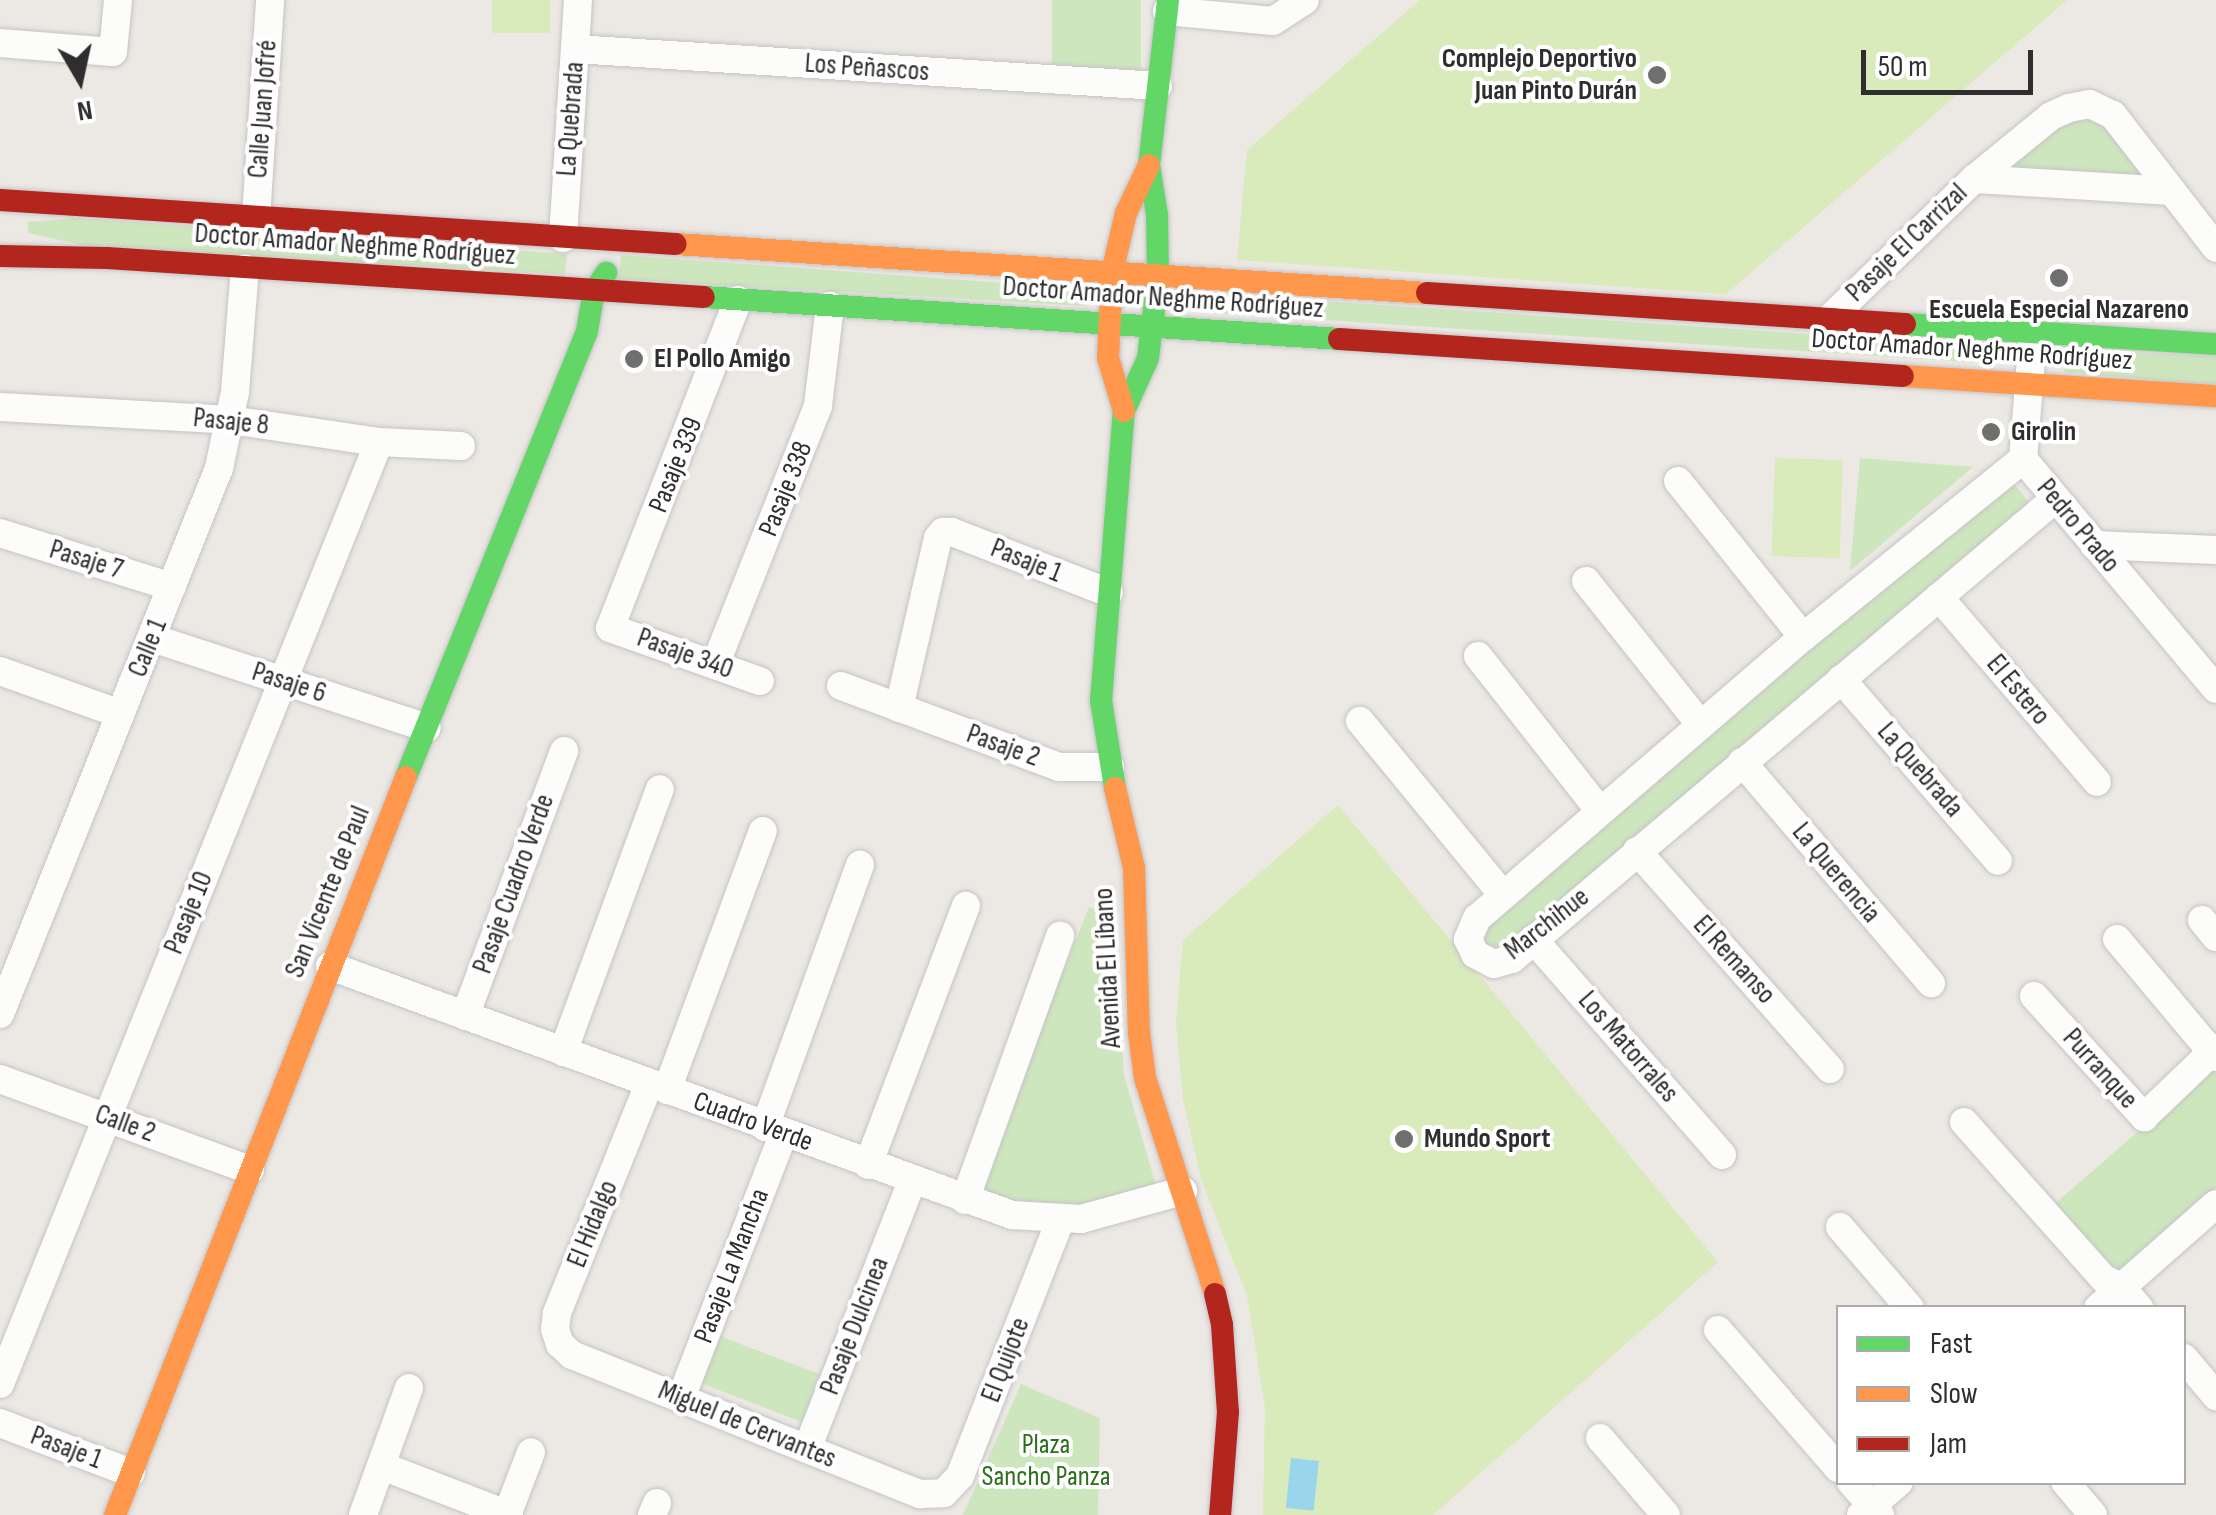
<!DOCTYPE html>
<meta charset="utf-8">
<style>
body{margin:0}
#map{position:relative;width:2216px;height:1515px;overflow:hidden;background:#ece8e4;font-family:"Sofia Sans Condensed",sans-serif}
div>[style]{position:absolute}
.green>*{inset:0;background:#cee6be;transform-origin:0 0}
.pitch>*{inset:0;background:#d9eabb;transform-origin:0 0}
.water>*{inset:0;background:#99d6ec;transform-origin:0 0}
.roads{filter:drop-shadow(0 0 2px #c5c4c5) drop-shadow(0 0 2px #c5c4c5)}
.street>*{height:28px;margin:-14px;padding:0 14px;transform-origin:14px;border-radius:14px;background:#fcfcfb}
.fast>*{height:22px;margin:-11px;padding:0 11px;transform-origin:11px;border-radius:11px;background:#63d668}
.slow>*{height:22px;margin:-11px;padding:0 11px;transform-origin:11px;border-radius:11px;background:#ff974d}
.jam>*{height:22px;margin:-11px;padding:0 11px;transform-origin:11px;border-radius:11px;background:#b3261e}
.dots>*{width:28px;height:28px;translate:-50% -50%;box-sizing:border-box;border:5px solid #fff;border-radius:50%}
span{translate:-50% -50%;white-space:nowrap;text-align:center;line-height:1.15;-webkit-text-stroke:8px #fff;paint-order:stroke}
.poi-label{font-size:28px;color:#2e2e2e;font-weight:700}
.right{translate:-100% -50%;text-align:right}
.left{translate:0 -50%;text-align:left}
.street-label{font-size:28px;color:#2e2e2e}
.park-label{font-size:28px;color:#2c6e1b}
.legend{position:absolute;left:1836px;top:1305px;width:350px;height:180px;box-sizing:border-box;background:#fff;border:2px solid #ababab;margin:0;padding:12px 18px;list-style:none;font-size:30px;color:#2e2e2e}
.legend li{display:flex;align-items:center;gap:20px;height:50px}
.legend b{width:50px;border:2px solid #ababab}
.north{position:absolute;left:30px;top:30px;width:100px;height:100px;-webkit-text-stroke:8px #fff;paint-order:stroke;rotate:171deg;font-size:28px;font-weight:700;line-height:40px;text-align:center;color:#2e2e2e}
.north::after{content:'';display:block;margin:auto;width:35px;height:45px;background:#2e2e2e;clip-path:polygon(50% 0,100% 100%,50% 72%,0 100%)}
.scale{position:absolute;left:1861px;top:50px;width:172px;height:45px;box-sizing:border-box;border:5px solid #2e2e2e;border-top:0;padding-left:12px;font-size:30px;line-height:35px;white-space:nowrap;color:#2e2e2e;-webkit-text-stroke:8px #fff;paint-order:stroke}
</style>
<div id="map">
<div class="green">
<i style="left:1052px;top:0;width:89px;height:71px"></i>
<i style="clip-path:polygon(2092px 115px,2152px 178px,2009px 167px,2054px 120px)"></i>
<i style="clip-path:polygon(77px 218px,567px 254px,565px 274px,96px 248px,28px 233px,28px 222px)"></i>
<i style="clip-path:polygon(621px 255px,1088px 289px,1089px 300px,1085px 306px,619px 279px)"></i>
<i style="clip-path:polygon(1190px 292px,2001px 347px,2001px 353px,2000px 364px,1186px 311px)"></i>
<i style="clip-path:polygon(2063px 351px,2216px 356px,2216px 386px,2064px 372px)"></i>
<i style="clip-path:polygon(1860px 458px,1973px 467px,1850px 571px)"></i>
<i style="clip-path:polygon(2014px 484px,2028px 501px,2022px 516px,1507px 954px,1481px 944px,1485px 930px,2000px 486px)"></i>
<i style="clip-path:polygon(1089px 907px,1113px 916px,1124px 1075px,1155px 1182px,1146px 1197px,1066px 1213px,1017px 1204px,978px 1187px)"></i>
<i style="clip-path:polygon(2211px 1068px,2216px 1074px,2216px 1187px,2096px 1292px,2034px 1222px)"></i>
<i style="left:712px;top:1333px;width:118px;height:51px;rotate:21deg"></i>
<i style="clip-path:polygon(1021px 1384px,1100px 1418px,1098px 1515px,963px 1515px)"></i>
</div>
<div class="pitch">
<i style="left:492px;top:0;width:58px;height:33px"></i>
<i style="clip-path:polygon(1420px 0,2067px 0,1726px 294px,1237px 260px,1247px 150px)"></i>
<i style="left:1775px;top:458px;width:68px;height:98px;rotate:2deg"></i>
<i style="clip-path:polygon(1338px 805px,1718px 1262px,1433px 1515px,1263px 1515px,1265px 1407px,1247px 1296px,1201px 1179px,1183px 1099px,1176px 1023px,1183px 940px)"></i>
</div>
<div class="water">
<i style="left:1291px;top:1458px;width:28px;height:50px;rotate:6deg"></i>
</div>
<div class="roads">
<div class="street">
<i style="left:1167px;top:11px;width:106px;rotate:5.4deg"></i>
<i style="left:1273px;top:21px;width:38px;rotate:-33deg"></i>
<i style="left:0;top:43px;width:113px;rotate:4.6deg"></i>
<i style="left:113px;top:52px;width:52px;rotate:-84.5deg"></i>
<i style="left:575px;top:49px;width:584px;rotate:3.63deg"></i>
<i style="left:1974px;top:179px;width:196px;rotate:3.5deg"></i>
<i style="left:256px;top:218px;width:218px;rotate:-86.3deg"></i>
<i style="left:563px;top:238px;width:238px;rotate:-86.4deg"></i>
<i style="left:738px;top:300px;width:352px;rotate:111.3deg"></i>
<i style="left:610px;top:628px;width:159px;rotate:19.5deg"></i>
<i style="left:1829px;top:319px;width:202px;rotate:-44deg"></i>
<i style="left:1974px;top:179px;width:99px;rotate:-39.3deg"></i>
<i style="left:2051px;top:116px;width:20px;rotate:-24deg"></i>
<i style="left:2069px;top:108px;width:21px;rotate:-11deg"></i>
<i style="left:2090px;top:104px;width:25px;rotate:26deg"></i>
<i style="left:2113px;top:115px;width:168px;rotate:52.2deg"></i>
<i style="left:2033px;top:333px;width:126px;rotate:94.5deg"></i>
<i style="left:2023px;top:459px;width:300px;rotate:50deg"></i>
<i style="left:0;top:407px;width:231px;rotate:3.2deg"></i>
<i style="left:231px;top:420px;width:150px;rotate:8.5deg"></i>
<i style="left:379px;top:442px;width:82px;rotate:2.8deg"></i>
<i style="left:2023px;top:459px;width:283px;rotate:141deg"></i>
<i style="left:1803px;top:637px;width:430px;rotate:139.2deg"></i>
<i style="left:1477px;top:918px;width:23px;rotate:113deg"></i>
<i style="left:1468px;top:939px;width:17px;rotate:65deg"></i>
<i style="left:1475px;top:954px;width:21px;rotate:28deg"></i>
<i style="left:1494px;top:964px;width:19px;rotate:-16deg"></i>
<i style="left:1512px;top:959px;width:712px;rotate:-40.27deg"></i>
<i style="left:1678px;top:481px;width:200px;rotate:51.3deg"></i>
<i style="left:0;top:533px;width:180px;rotate:17.4deg"></i>
<i style="left:2094px;top:545px;width:122px;rotate:2.3deg"></i>
<i style="left:1586px;top:581px;width:184px;rotate:51.4deg"></i>
<i style="left:1939px;top:597px;width:243px;rotate:49.5deg"></i>
<i style="left:152px;top:638px;width:289px;rotate:18.1deg"></i>
<i style="left:1478px;top:656px;width:197px;rotate:51.8deg"></i>
<i style="left:715px;top:665px;width:279px;rotate:-68.3deg"></i>
<i style="left:818px;top:406px;width:101px;rotate:-83.2deg"></i>
<i style="left:0;top:671px;width:128px;rotate:19.6deg"></i>
<i style="left:1841px;top:679px;width:240px;rotate:49.2deg"></i>
<i style="left:841px;top:686px;width:233px;rotate:20.4deg"></i>
<i style="left:1059px;top:767px;width:51px"></i>
<i style="left:899px;top:708px;width:174px;rotate:-77.1deg"></i>
<i style="left:938px;top:538px;width:8px;rotate:-50deg"></i>
<i style="left:943px;top:532px;width:9px"></i>
<i style="left:952px;top:532px;width:168px;rotate:21.2deg"></i>
<i style="left:1360px;top:721px;width:225px;rotate:50.6deg"></i>
<i style="left:1742px;top:762px;width:291px;rotate:49.5deg"></i>
<i style="left:1637px;top:851px;width:291px;rotate:48.5deg"></i>
<i style="left:2202px;top:920px;width:22px;rotate:51deg"></i>
<i style="left:1533px;top:939px;width:287px;rotate:48.8deg"></i>
<i style="left:2117px;top:939px;width:154px;rotate:50deg"></i>
<i style="left:330px;top:966px;width:726px;rotate:20.06deg"></i>
<i style="left:1012px;top:1215px;width:69px;rotate:3.3deg"></i>
<i style="left:1081px;top:1219px;width:106px;rotate:-15.4deg"></i>
<i style="left:2034px;top:996px;width:164px;rotate:47.7deg"></i>
<i style="left:2144px;top:1117px;width:100px;rotate:-43.8deg"></i>
<i style="left:0;top:1014px;width:588px;rotate:-68.14deg"></i>
<i style="left:219px;top:468px;width:78px;rotate:-78.1deg"></i>
<i style="left:235px;top:392px;width:124px;rotate:-85.4deg"></i>
<i style="left:465px;top:1016px;width:283px;rotate:-69.5deg"></i>
<i style="left:563px;top:1052px;width:280px;rotate:-69.8deg"></i>
<i style="left:0;top:1079px;width:266px;rotate:20deg"></i>
<i style="left:649px;top:1084px;width:247px;rotate:111.9deg"></i>
<i style="left:557px;top:1313px;width:16px;rotate:97deg"></i>
<i style="left:555px;top:1329px;width:16px;rotate:72deg"></i>
<i style="left:560px;top:1344px;width:16px;rotate:43deg"></i>
<i style="left:572px;top:1355px;width:375px;rotate:21.8deg"></i>
<i style="left:920px;top:1494px;width:24px;rotate:-2deg"></i>
<i style="left:944px;top:1493px;width:23px;rotate:-47deg"></i>
<i style="left:960px;top:1476px;width:274px;rotate:-68.6deg"></i>
<i style="left:667px;top:1090px;width:276px;rotate:-69.7deg"></i>
<i style="left:1964px;top:1122px;width:210px;rotate:48.3deg"></i>
<i style="left:2104px;top:1279px;width:19px;rotate:25deg"></i>
<i style="left:2121px;top:1287px;width:28px;rotate:49deg"></i>
<i style="left:765px;top:1127px;width:279px;rotate:-70.1deg"></i>
<i style="left:868px;top:1165px;width:277px;rotate:-69.3deg"></i>
<i style="left:965px;top:1200px;width:281px;rotate:-70.2deg"></i>
<i style="left:1840px;top:1227px;width:107px;rotate:49.2deg"></i>
<i style="left:2098px;top:1308px;width:157px;rotate:-41.4deg"></i>
<i style="left:1718px;top:1330px;width:183px;rotate:49deg"></i>
<i style="left:2184px;top:1358px;width:50px;rotate:49.9deg"></i>
<i style="left:0;top:1384px;width:1015px;rotate:-68.08deg"></i>
<i style="left:681px;top:1398px;width:284px;rotate:-68.8deg"></i>
<i style="left:0;top:1423px;width:140px;rotate:20.9deg"></i>
<i style="left:1600px;top:1438px;width:101px;rotate:49.4deg"></i>
<i style="left:807px;top:1449px;width:288px;rotate:-68.6deg"></i>
<i style="left:382px;top:1466px;width:136px;rotate:21.1deg"></i>
<i style="left:1851px;top:1482px;width:44px;rotate:48.7deg"></i>
<i style="left:2065px;top:1482px;width:43px;rotate:49.7deg"></i>
<i style="left:363px;top:1515px;width:135px;rotate:-70.1deg"></i>
<i style="left:507px;top:1515px;width:67px;rotate:-69.1deg"></i>
<i style="left:652px;top:1515px;width:13px;rotate:-67deg"></i>
<i style="left:1861px;top:1515px;width:50px;rotate:-41deg"></i>
</div>
<div class="fast">
<i style="left:704px;top:297px;width:636px;rotate:3.78deg"></i>
<i style="left:1905px;top:324px;width:312px;rotate:3.7deg"></i>
<i style="left:406px;top:777px;width:481px;rotate:-67.9deg"></i>
<i style="left:587px;top:331px;width:41px;rotate:-80.1deg"></i>
<i style="left:594px;top:291px;width:22px;rotate:-56deg"></i>
<i style="left:1115px;top:788px;width:88px;rotate:-99.1deg"></i>
<i style="left:1101px;top:701px;width:291px;rotate:-85.5deg"></i>
<i style="left:1124px;top:411px;width:58px;rotate:-65.6deg"></i>
<i style="left:1148px;top:358px;width:83px;rotate:-83deg"></i>
<i style="left:1158px;top:276px;width:61px;rotate:-90.9deg"></i>
<i style="left:1157px;top:215px;width:51px;rotate:-99.1deg"></i>
<i style="left:1149px;top:165px;width:166px;rotate:-83.4deg"></i>
</div>
<div class="slow">
<i style="left:676px;top:244px;width:753px;rotate:3.73deg"></i>
<i style="left:1903px;top:376px;width:314px;rotate:3.7deg"></i>
<i style="left:1124px;top:411px;width:55px;rotate:-106.8deg"></i>
<i style="left:1108px;top:358px;width:85px;rotate:-87.3deg"></i>
<i style="left:1112px;top:273px;width:62px;rotate:-76.9deg"></i>
<i style="left:1126px;top:213px;width:53px;rotate:-64.4deg"></i>
<i style="left:1115px;top:788px;width:82px;rotate:76.6deg"></i>
<i style="left:1134px;top:868px;width:165px;rotate:88.3deg"></i>
<i style="left:1139px;top:1033px;width:45px;rotate:82.4deg"></i>
<i style="left:1145px;top:1078px;width:227px;rotate:72deg"></i>
<i style="left:115px;top:1515px;width:793px;rotate:-68.48deg"></i>
</div>
<div class="jam">
<i style="left:0;top:200px;width:677px;rotate:3.72deg"></i>
<i style="left:0;top:256px;width:107px;rotate:1.1deg"></i>
<i style="left:107px;top:258px;width:598px;rotate:3.74deg"></i>
<i style="left:1427px;top:293px;width:479px;rotate:3.7deg"></i>
<i style="left:1339px;top:339px;width:565px;rotate:3.75deg"></i>
<i style="left:1215px;top:1294px;width:32px;rotate:77deg"></i>
<i style="left:1222px;top:1325px;width:87px;rotate:86.1deg"></i>
<i style="left:1228px;top:1412px;width:103px;rotate:94.4deg"></i>
</div>
</div>
<div class="dots">
<i style="left:1657px;top:75px;background:#706f6e"></i>
<i style="left:2059px;top:278px;background:#706f6e"></i>
<i style="left:634px;top:359px;background:#706f6e"></i>
<i style="left:1991px;top:432px;background:#706f6e"></i>
<i style="left:1404px;top:1139px;background:#706f6e"></i>
</div>
<div class="poi-label">
<span class="right" style="left:1637px;top:75px">Complejo Deportivo<br>Juan Pinto Durán</span>
<span style="left:2059px;top:310px">Escuela Especial Nazareno</span>
<span class="left" style="left:654px;top:359px">El Pollo Amigo</span>
<span class="left" style="left:2011px;top:432px">Girolin</span>
<span class="left" style="left:1424px;top:1139px">Mundo Sport</span>
</div>
<div class="street-label">
<span style="left:867px;top:68px;rotate:4deg">Los Peñascos</span>
<span style="left:263px;top:109px;rotate:-86deg">Calle Juan Jofré</span>
<span style="left:571px;top:119px;rotate:-86deg">La Quebrada</span>
<span style="left:1907px;top:243px;rotate:-44deg">Pasaje El Carrizal</span>
<span style="left:355px;top:245px;rotate:4deg">Doctor Amador Neghme Rodríguez</span>
<span style="left:1163px;top:298px;rotate:4deg">Doctor Amador Neghme Rodríguez</span>
<span style="left:1972px;top:350px;rotate:4deg">Doctor Amador Neghme Rodríguez</span>
<span style="left:231px;top:422px;rotate:6deg">Pasaje 8</span>
<span style="left:676px;top:465px;rotate:-68deg">Pasaje 339</span>
<span style="left:786px;top:489px;rotate:-68deg">Pasaje 338</span>
<span style="left:2078px;top:526px;rotate:50deg">Pedro Prado</span>
<span style="left:86px;top:560px;rotate:17deg">Pasaje 7</span>
<span style="left:1026px;top:561px;rotate:22deg">Pasaje 1</span>
<span style="left:148px;top:648px;rotate:-68deg">Calle 1</span>
<span style="left:685px;top:654px;rotate:20deg">Pasaje 340</span>
<span style="left:289px;top:683px;rotate:18deg">Pasaje 6</span>
<span style="left:2018px;top:690px;rotate:50deg">El Estero</span>
<span style="left:1003px;top:746px;rotate:20deg">Pasaje 2</span>
<span style="left:1920px;top:770px;rotate:49deg">La Quebrada</span>
<span style="left:1836px;top:873px;rotate:50deg">La Querencia</span>
<span style="left:514px;top:884px;rotate:-70deg">Pasaje Cuadro Verde</span>
<span style="left:328px;top:892px;rotate:-68deg">San Vicente de Paul</span>
<span style="left:189px;top:913px;rotate:-68deg">Pasaje 10</span>
<span style="left:1547px;top:924px;rotate:-38deg">Marchihue</span>
<span style="left:1734px;top:960px;rotate:48deg">El Remanso</span>
<span style="left:1108px;top:968px;rotate:-93deg">Avenida El Líbano</span>
<span style="left:1628px;top:1047px;rotate:49deg">Los Matorrales</span>
<span style="left:2100px;top:1069px;rotate:48deg">Purranque</span>
<span style="left:753px;top:1122px;rotate:20deg">Cuadro Verde</span>
<span style="left:125px;top:1124px;rotate:20deg">Calle 2</span>
<span style="left:593px;top:1224px;rotate:-68deg">El Hidalgo</span>
<span style="left:732px;top:1266px;rotate:-69deg">Pasaje La Mancha</span>
<span style="left:855px;top:1326px;rotate:-69deg">Pasaje Dulcinea</span>
<span style="left:1006px;top:1360px;rotate:-69deg">El Quijote</span>
<span style="left:747px;top:1425px;rotate:22deg">Miguel de Cervantes</span>
<span style="left:66px;top:1448px;rotate:21deg">Pasaje 1</span>
</div>
<div class="park-label">
<span style="left:1046px;top:1461px">Plaza<br>Sancho Panza</span>
</div>
<ul class="legend">
<li><b style="height:12px;background:#63d668"></b>Fast</li>
<li><b style="height:12px;background:#ff974d"></b>Slow</li>
<li><b style="height:12px;background:#b3261e"></b>Jam</li>
</ul>
<div class="north">N</div>
<div class="scale">50 m</div>
</div>
